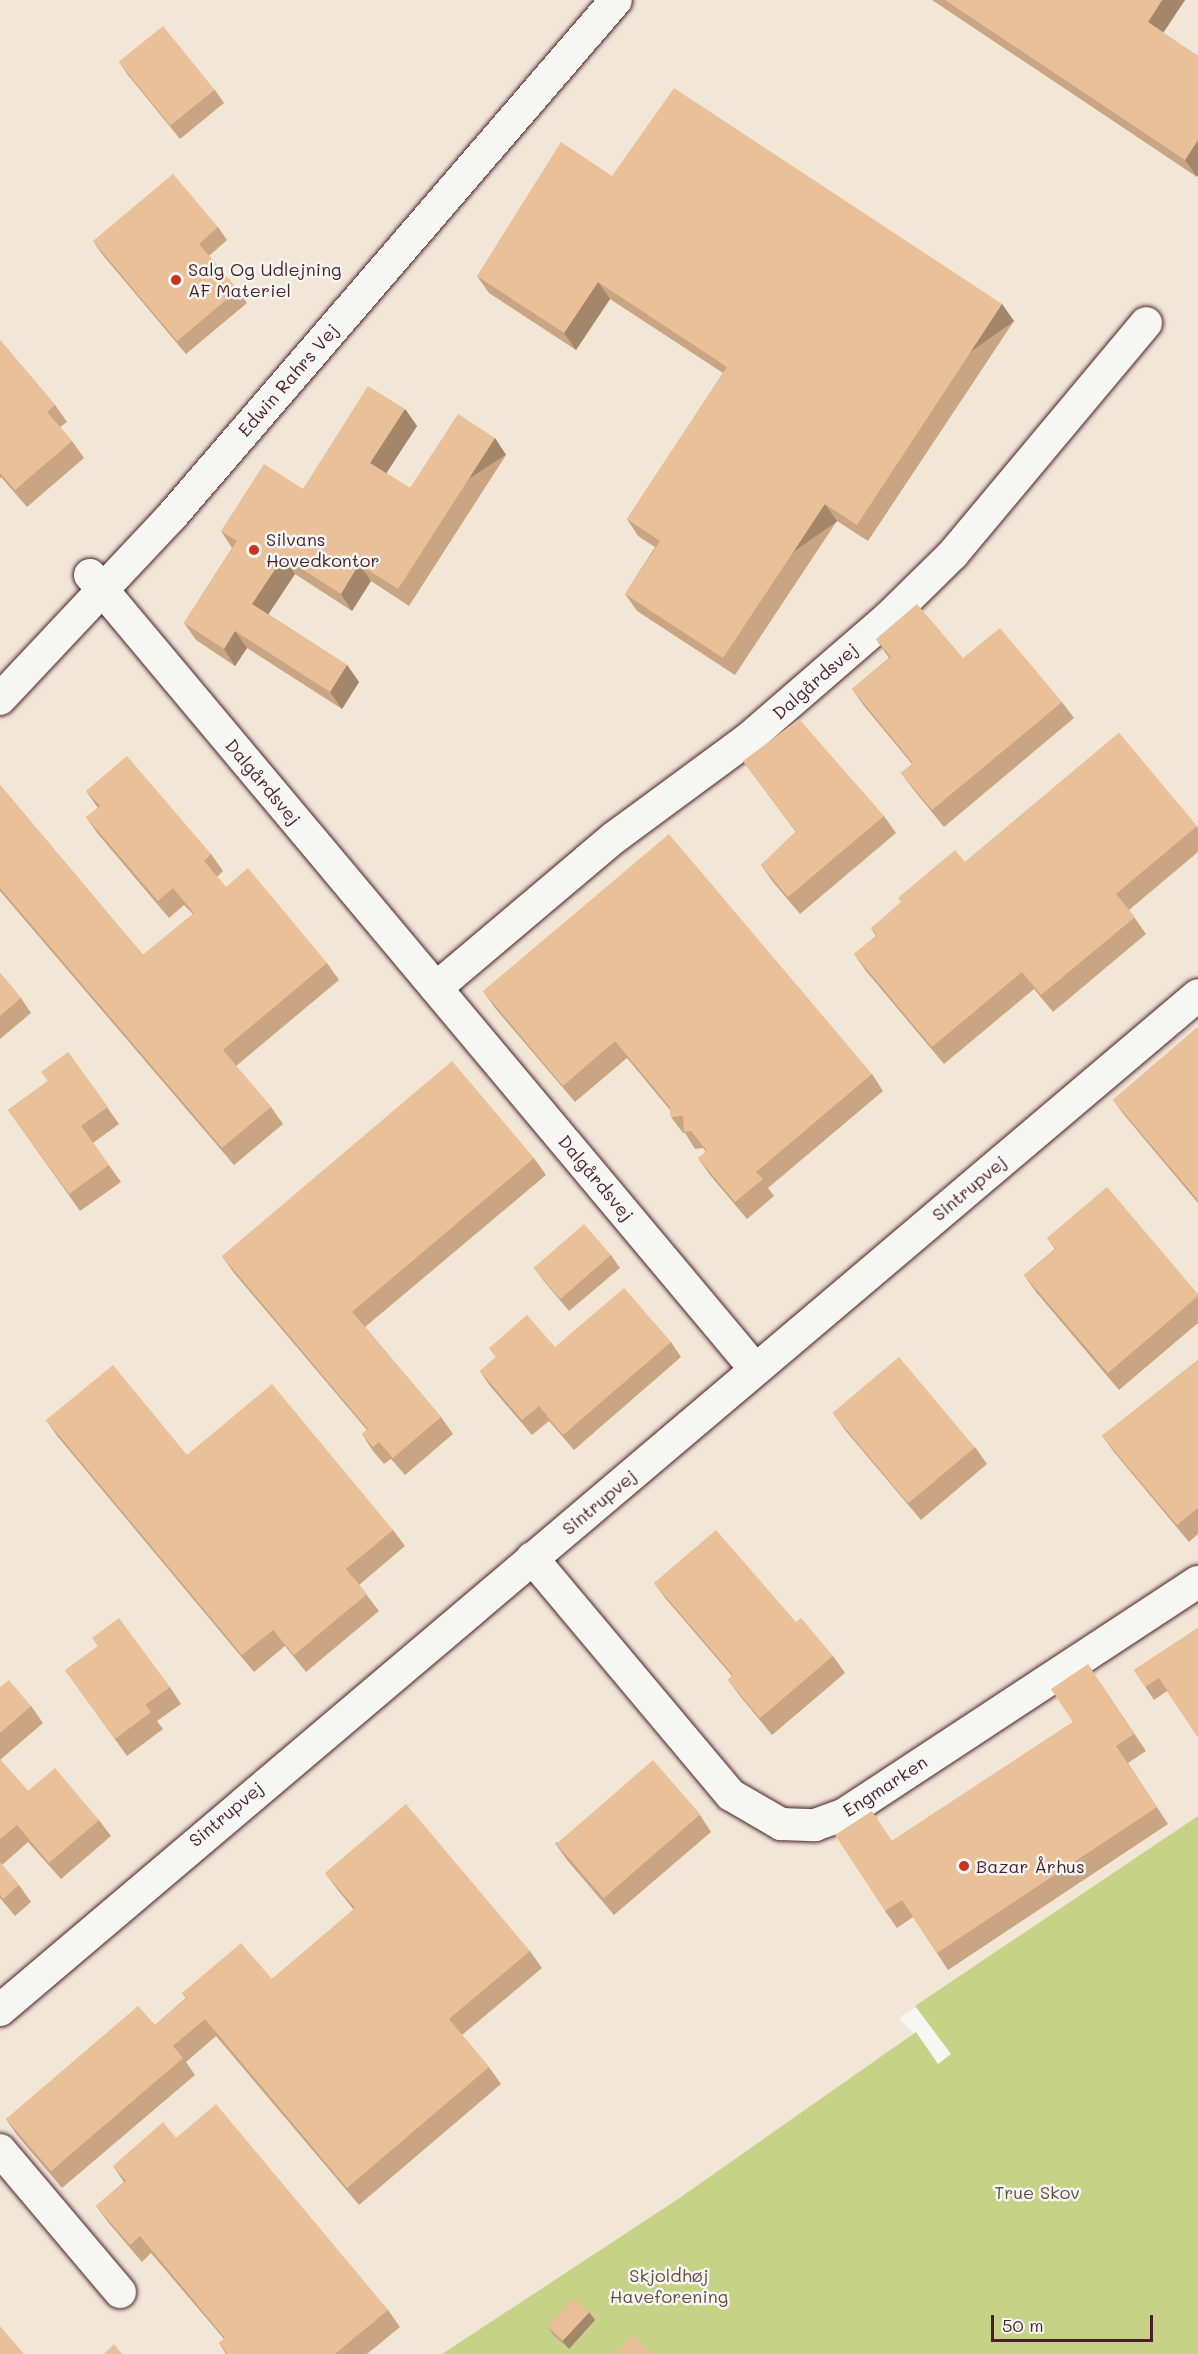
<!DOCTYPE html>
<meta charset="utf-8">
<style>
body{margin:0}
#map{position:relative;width:1198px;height:2354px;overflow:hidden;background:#f6f6f2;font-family:Mali,sans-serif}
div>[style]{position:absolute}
.built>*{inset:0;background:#f2e6d7}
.green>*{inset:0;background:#c6d286}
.roads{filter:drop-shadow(0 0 2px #4a1f2b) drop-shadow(0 0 2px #4a1f2b)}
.minor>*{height:32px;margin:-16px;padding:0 16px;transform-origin:16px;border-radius:16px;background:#f6f6f2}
.wall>*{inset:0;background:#c9a584}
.shaded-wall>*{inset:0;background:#a4866b;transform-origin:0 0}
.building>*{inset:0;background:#eac099;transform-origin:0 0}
.dots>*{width:16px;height:16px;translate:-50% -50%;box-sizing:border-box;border:3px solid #f6f6f2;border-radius:50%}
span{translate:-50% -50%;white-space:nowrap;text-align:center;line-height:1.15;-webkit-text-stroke:5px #f6f6f2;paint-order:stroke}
.poi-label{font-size:18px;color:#4a1f2b}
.left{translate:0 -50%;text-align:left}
.street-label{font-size:18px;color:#4a1f2b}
.park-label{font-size:18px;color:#694c42}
.scale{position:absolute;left:991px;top:2315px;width:162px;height:27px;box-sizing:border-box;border:3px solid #4a1f2b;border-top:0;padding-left:8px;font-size:18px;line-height:21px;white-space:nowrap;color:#4a1f2b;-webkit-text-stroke:4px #f6f6f2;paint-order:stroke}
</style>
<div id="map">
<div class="built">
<i style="clip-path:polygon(0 0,1198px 0,1198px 1835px,899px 2018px,920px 2040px,442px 2354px,0 2354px)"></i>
</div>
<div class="green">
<i style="clip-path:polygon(1198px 1816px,1198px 2354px,442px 2354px,678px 2199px,916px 2032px,938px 2064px,951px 2054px,915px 2006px)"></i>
</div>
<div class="roads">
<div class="minor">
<i style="left:90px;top:575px;width:1036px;rotate:50.05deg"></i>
<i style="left:0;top:699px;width:250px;rotate:-46.8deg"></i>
<i style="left:171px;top:517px;width:682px;rotate:-49.28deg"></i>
<i style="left:436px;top:988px;width:234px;rotate:-40.2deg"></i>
<i style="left:615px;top:837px;width:165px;rotate:-36.4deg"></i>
<i style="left:748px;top:739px;width:186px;rotate:-40.9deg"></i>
<i style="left:889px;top:617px;width:90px;rotate:-44.5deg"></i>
<i style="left:953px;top:554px;width:301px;rotate:-50.1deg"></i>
<i style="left:532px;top:1558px;width:309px;rotate:50deg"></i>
<i style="left:731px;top:1795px;width:58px;rotate:30.1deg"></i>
<i style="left:781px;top:1824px;width:34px;rotate:2deg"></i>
<i style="left:815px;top:1825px;width:30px;rotate:-20deg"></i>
<i style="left:843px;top:1815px;width:425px;rotate:-33.3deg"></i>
<i style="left:0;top:2010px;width:1570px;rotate:-40.27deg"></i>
<i style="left:0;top:2150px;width:186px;rotate:49.8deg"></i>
</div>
</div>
<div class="wall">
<i style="clip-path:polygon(932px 0,1185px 0,1163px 33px,1198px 56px,1198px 175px,1197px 177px)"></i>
<i style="clip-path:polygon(119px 62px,215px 90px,224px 103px,180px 139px,128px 75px)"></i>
<i style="clip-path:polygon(612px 176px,1002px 304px,1014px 321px,868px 541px,837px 521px,735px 675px,637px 611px,625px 594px,655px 547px,638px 536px,627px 519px,723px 373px,610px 299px,576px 350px,489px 293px,477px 276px)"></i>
<i style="clip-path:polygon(218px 227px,227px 240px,209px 256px,238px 290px,247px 303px,186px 354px,102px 254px,93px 241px)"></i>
<i style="clip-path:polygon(0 340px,55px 405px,67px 422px,60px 427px,72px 441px,84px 458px,27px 507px,1px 477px,0 479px)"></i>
<i style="clip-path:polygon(405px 409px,417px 426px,386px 473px,410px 488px,495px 438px,506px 455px,409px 606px,371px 581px,352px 611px,295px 574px,268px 614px,347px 665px,359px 682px,342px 709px,247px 648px,235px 666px,196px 640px,184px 623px,232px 548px,221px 531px,303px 489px)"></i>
<i style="clip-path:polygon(876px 639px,963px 658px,1062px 702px,1074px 718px,944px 827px,913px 789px,901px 773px,912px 764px,864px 706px,852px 689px,889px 658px)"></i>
<i style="clip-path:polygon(1119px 733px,1198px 828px,1198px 852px,1129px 910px,1146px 934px,1053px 1012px,1034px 989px,944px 1064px,866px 971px,854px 954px,876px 936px,871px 928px,965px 862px)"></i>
<i style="clip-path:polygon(743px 761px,884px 816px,896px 833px,800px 914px,773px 882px,761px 865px,796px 832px)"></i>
<i style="clip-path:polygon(0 785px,143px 955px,193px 914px,184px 905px,169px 918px,98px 834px,86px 817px,98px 808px,86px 791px,211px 854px,223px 871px,217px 877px,226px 887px,327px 963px,339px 980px,236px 1066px,271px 1107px,283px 1124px,234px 1165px,0 891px)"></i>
<i style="clip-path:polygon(0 973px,21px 998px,31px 1013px,0 1039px)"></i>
<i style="clip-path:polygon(483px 991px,872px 1074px,883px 1091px,768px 1188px,774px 1196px,747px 1219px,710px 1175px,698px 1158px,706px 1152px,703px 1148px,695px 1149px,685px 1133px,683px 1133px,671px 1117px,670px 1110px,627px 1058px,575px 1102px,495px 1008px)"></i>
<i style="clip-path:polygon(1198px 1027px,1198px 1203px,1125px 1116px,1113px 1100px)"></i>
<i style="clip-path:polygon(68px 1052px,119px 1124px,93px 1143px,121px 1182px,80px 1211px,8px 1110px,48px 1081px)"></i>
<i style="clip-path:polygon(534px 1158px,546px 1175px,365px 1327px,441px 1417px,453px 1434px,405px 1475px,391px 1459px,384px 1464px,373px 1451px,362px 1434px,367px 1430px,234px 1273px,222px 1256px)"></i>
<i style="clip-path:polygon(1047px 1238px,1198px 1294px,1198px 1323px,1119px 1390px,1036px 1292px,1024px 1275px,1055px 1249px)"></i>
<i style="clip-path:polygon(611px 1255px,620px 1268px,569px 1311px,543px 1280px,534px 1268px)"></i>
<i style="clip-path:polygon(671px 1342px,681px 1357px,574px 1450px,549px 1421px,532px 1435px,490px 1386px,480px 1371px,496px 1357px,489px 1348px,555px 1347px)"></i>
<i style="clip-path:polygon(1198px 1360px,1198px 1534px,1189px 1542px,1114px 1452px,1102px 1436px)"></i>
<i style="clip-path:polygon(833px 1413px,975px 1447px,987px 1464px,921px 1520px,845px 1430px)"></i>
<i style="clip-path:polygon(46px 1420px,187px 1455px,393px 1530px,405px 1546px,359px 1585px,379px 1611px,306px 1672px,285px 1646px,254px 1672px,58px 1437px)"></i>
<i style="clip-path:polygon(654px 1583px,796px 1622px,833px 1656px,845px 1673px,772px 1735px,740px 1696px,728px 1680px,732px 1676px,666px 1599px)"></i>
<i style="clip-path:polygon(1198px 1628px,1198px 1737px,1167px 1691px,1154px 1700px,1134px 1670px)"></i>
<i style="clip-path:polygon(65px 1670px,170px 1687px,181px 1704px,157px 1721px,163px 1729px,127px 1756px)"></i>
<i style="clip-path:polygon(1099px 1681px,1146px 1751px,1128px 1763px,1168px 1824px,948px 1970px,913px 1917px,897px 1928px,885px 1911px,892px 1841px,1073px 1722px)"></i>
<i style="clip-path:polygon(0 1687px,31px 1706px,43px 1723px,0 1760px,28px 1791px,99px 1820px,111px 1836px,61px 1879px,28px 1842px,2px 1865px,19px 1885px,31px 1902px,15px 1916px,0 1898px)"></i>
<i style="clip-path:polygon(700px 1815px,711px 1832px,614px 1915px,567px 1860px,555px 1843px)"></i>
<i style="clip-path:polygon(325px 1873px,530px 1951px,542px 1968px,462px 2035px,489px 2067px,501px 2084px,359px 2205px,216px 2036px,186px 2062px,195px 2075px,62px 2188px,17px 2135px,6px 2119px,155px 2025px,186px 1998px,182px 1993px,272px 1979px,354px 1910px,337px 1889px)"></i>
<i style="clip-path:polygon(176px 2138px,388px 2310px,400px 2327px,367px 2354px,226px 2354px,219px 2343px,224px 2339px,151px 2253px,142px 2262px,108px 2222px,96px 2206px,124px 2182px,113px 2166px)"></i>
<i style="clip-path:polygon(589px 2312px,595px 2320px,569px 2349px,554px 2336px,548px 2327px)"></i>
</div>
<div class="shaded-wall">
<i style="clip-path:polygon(1162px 0,1185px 0,1159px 39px,1148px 22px)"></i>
<i style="clip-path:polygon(1198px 140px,1198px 175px,1197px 177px,1185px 160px)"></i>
<i style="clip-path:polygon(598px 282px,610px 299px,576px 350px,564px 333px)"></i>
<i style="left:1002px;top:304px;width:21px;height:264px;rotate:55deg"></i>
<i style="clip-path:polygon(405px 409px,417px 426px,382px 480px,370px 463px)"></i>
<i style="left:495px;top:438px;width:20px;height:179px;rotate:57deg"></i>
<i style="left:825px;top:504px;width:21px;height:185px;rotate:55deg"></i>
<i style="clip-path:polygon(283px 557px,295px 574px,264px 621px,252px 604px)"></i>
<i style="clip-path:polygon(359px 564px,371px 581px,352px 611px,341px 594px)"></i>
<i style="clip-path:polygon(235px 631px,247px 648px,235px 666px,224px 649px)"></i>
<i style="clip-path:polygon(347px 665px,359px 682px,342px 709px,330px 692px)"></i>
<i style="clip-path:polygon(589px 2312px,595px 2320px,569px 2349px,562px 2340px)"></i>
</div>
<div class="building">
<i style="clip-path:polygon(945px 0,1162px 0,1148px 22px,1198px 56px,1198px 140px,1185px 160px)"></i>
<i style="left:163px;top:26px;width:82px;height:57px;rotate:51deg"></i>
<i style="clip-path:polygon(674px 88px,1002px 304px,857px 525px,825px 504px,723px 658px,625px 594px,660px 541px,627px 519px,727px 367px,598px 282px,564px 333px,477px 276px,561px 142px,612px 176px)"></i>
<i style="clip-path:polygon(173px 174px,218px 227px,199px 244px,238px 290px,177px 341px,93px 241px)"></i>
<i style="clip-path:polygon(0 340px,55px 405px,47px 412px,72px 441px,15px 490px,0 473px)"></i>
<i style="clip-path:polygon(368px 386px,405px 409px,370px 463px,410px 488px,458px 414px,495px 438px,398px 589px,359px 564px,341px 594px,283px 557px,252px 604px,347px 665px,330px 692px,235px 631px,224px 649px,184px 623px,237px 541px,221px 531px,264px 464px,303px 489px)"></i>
<i style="clip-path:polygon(917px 604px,963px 658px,1000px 628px,1062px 702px,932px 810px,901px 773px,913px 763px,852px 689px,891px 657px,876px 639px)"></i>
<i style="clip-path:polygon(799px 719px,884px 816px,788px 897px,761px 865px,796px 831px,743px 761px)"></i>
<i style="clip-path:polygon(1119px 733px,1197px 826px,1116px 894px,1135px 917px,1041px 995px,1022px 972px,932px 1047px,854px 954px,877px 935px,871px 928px,901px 902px,898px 898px,955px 850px,965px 862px)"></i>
<i style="clip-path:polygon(127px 756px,211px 854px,204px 861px,226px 887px,248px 868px,327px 963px,223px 1050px,271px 1107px,222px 1148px,0 888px,0 785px,143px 955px,194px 913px,173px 888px,158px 901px,86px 817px,100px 806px,86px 791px)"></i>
<i style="clip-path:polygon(669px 834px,872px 1074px,756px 1172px,763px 1179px,735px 1202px,698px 1158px,707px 1151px,691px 1131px,684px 1132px,683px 1116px,671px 1117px,670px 1107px,615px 1041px,563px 1086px,483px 991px)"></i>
<i style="clip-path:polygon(0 973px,21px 998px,0 1016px)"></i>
<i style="clip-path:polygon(1198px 1027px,1198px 1200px,1113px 1100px)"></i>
<i style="clip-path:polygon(68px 1052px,108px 1107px,81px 1126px,109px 1165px,69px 1194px,8px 1110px,48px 1081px,41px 1072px)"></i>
<i style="clip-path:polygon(452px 1061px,534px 1158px,352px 1312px,441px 1417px,393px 1458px,379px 1442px,373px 1447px,362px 1434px,368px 1429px,222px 1256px)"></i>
<i style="clip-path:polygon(1107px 1187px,1198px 1294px,1198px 1296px,1108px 1373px,1024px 1275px,1056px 1249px,1047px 1238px)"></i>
<i style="left:584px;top:1224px;width:41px;height:67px;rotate:49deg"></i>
<i style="clip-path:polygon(624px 1288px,671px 1342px,563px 1435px,539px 1406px,522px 1420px,480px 1371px,496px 1357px,489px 1348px,527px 1315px,555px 1347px)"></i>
<i style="left:899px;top:1357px;width:118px;height:87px;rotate:50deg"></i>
<i style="clip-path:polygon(1198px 1360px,1198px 1508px,1177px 1525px,1102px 1436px)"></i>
<i style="clip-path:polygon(113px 1365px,187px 1455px,272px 1384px,393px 1530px,346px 1569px,367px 1594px,294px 1655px,273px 1630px,242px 1655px,46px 1420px)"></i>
<i style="clip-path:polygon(716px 1530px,796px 1622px,801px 1618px,833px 1656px,760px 1718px,728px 1680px,733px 1675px,654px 1583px)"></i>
<i style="clip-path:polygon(119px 1618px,170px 1687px,145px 1705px,151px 1712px,115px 1739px,65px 1670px,98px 1646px,92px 1638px)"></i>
<i style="clip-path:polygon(1198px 1628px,1198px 1736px,1197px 1736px,1159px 1678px,1145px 1687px,1134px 1670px)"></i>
<i style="clip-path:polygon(1088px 1664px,1134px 1734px,1116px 1746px,1157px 1807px,937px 1953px,902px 1900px,885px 1911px,835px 1835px,872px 1811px,892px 1841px,1073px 1722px,1051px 1689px)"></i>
<i style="clip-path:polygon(9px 1680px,31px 1706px,0 1733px,0 1687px)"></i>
<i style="clip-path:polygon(0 1759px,28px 1791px,55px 1768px,99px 1820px,49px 1863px,17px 1825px,0 1839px)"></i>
<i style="left:653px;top:1760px;width:72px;height:128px;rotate:49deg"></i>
<i style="clip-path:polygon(406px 1804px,530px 1951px,449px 2019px,489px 2067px,347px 2188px,205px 2019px,173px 2046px,183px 2058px,51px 2171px,6px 2119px,138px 2006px,155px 2025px,187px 1998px,182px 1993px,241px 1943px,272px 1979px,355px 1908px,325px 1873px)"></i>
<i style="clip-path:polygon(0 1862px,19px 1885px,3px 1899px,0 1895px)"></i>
<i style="clip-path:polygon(216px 2104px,388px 2310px,335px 2354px,226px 2354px,227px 2353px,219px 2343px,225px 2338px,140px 2236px,130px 2245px,96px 2206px,126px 2181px,113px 2166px,163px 2122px,176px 2138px)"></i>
<i style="left:574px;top:2298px;width:21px;height:39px;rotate:43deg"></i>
<i style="clip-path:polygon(0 2326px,24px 2354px,0 2354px)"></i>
<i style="clip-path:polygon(633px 2335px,652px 2354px,615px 2353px)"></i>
<i style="clip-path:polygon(114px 2344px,122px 2354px,104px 2354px)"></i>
</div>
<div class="dots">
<i style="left:176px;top:280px;background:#c8321e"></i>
<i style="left:254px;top:550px;background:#c8321e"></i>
<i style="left:964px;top:1866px;background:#c8321e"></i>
</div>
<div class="poi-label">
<span class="left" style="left:188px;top:280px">Salg Og Udlejning<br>AF Materiel</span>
<span class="left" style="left:266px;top:550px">Silvans<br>Hovedkontor</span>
<span class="left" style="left:976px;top:1866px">Bazar Århus</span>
</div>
<div class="street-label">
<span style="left:288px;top:380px;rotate:-49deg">Edwin Rahrs Vej</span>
<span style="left:815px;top:681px;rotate:-41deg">Dalgårdsvej</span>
<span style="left:263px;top:782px;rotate:50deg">Dalgårdsvej</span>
<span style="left:596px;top:1178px;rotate:50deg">Dalgårdsvej</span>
<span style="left:969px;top:1188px;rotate:-40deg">Sintrupvej</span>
<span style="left:599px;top:1502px;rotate:-40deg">Sintrupvej</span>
<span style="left:885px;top:1786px;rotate:-33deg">Engmarken</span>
<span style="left:226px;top:1814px;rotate:-40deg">Sintrupvej</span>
</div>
<div class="park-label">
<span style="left:1037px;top:2192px">True Skov</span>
<span style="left:669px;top:2286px">Skjoldhøj<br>Haveforening</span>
</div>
<div class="scale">50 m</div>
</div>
